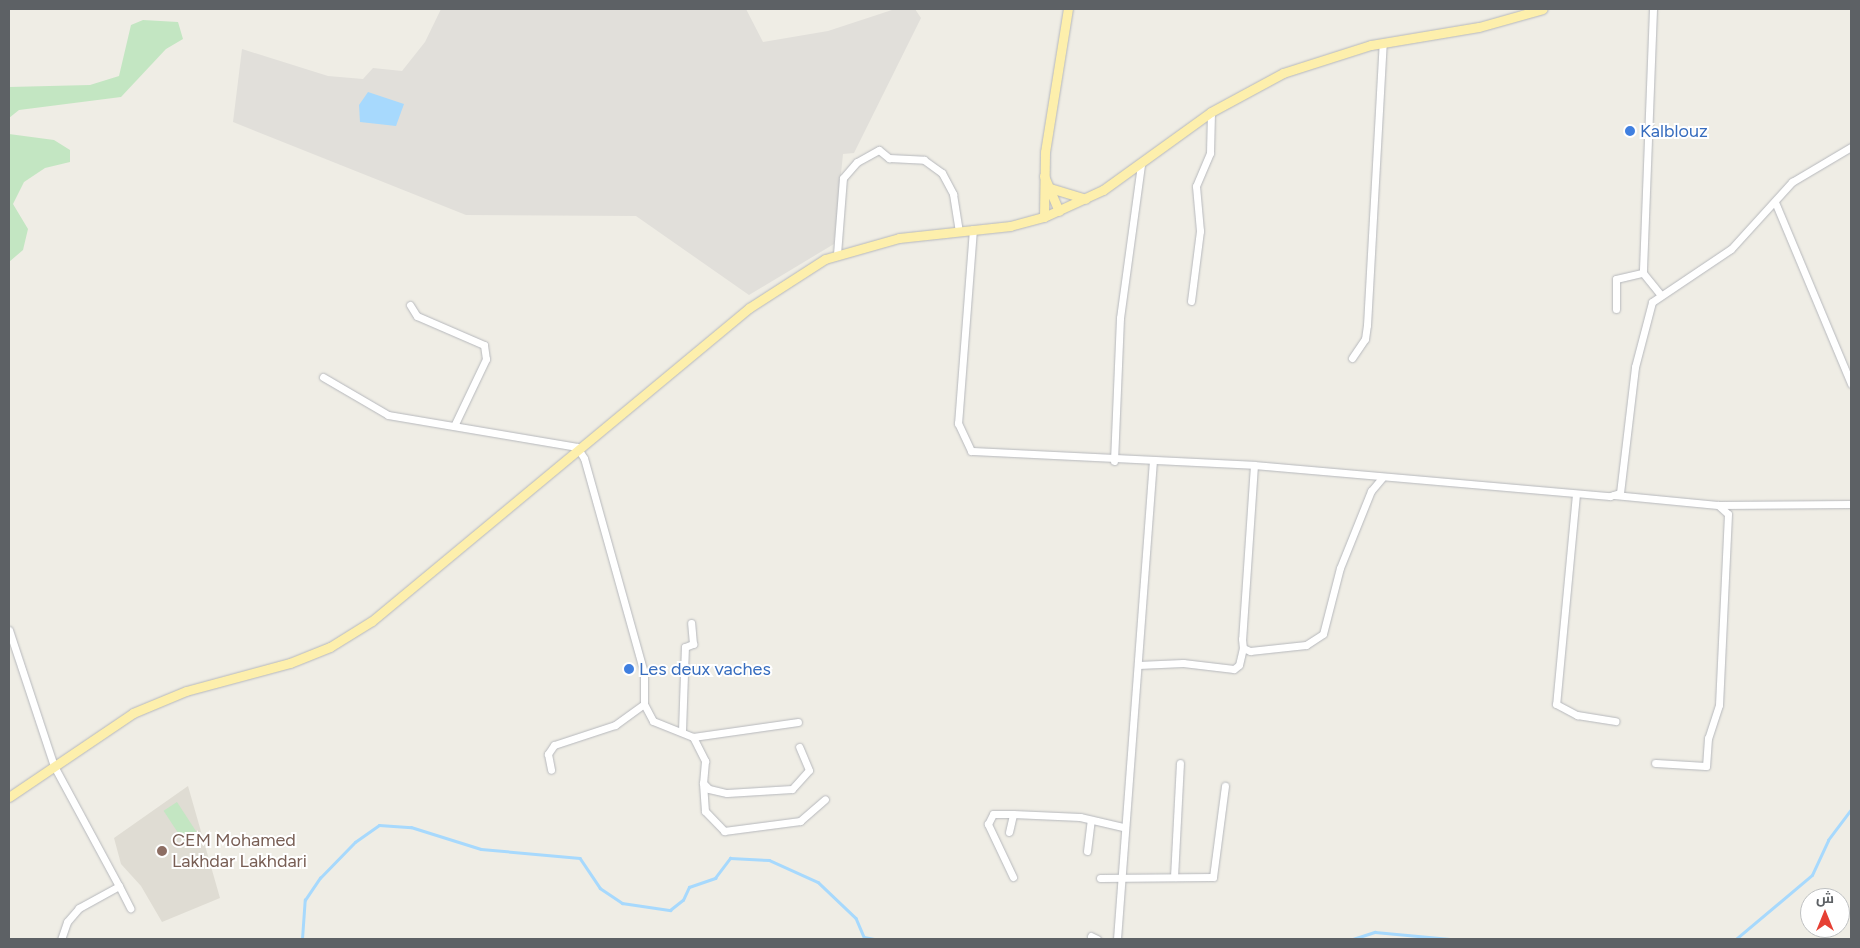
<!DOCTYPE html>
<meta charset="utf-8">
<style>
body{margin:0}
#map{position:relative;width:1860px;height:948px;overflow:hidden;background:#efede5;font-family:Figtree,Cairo,sans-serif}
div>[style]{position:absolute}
.industrial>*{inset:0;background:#e1dfda}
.education>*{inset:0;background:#dfdcd3}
.green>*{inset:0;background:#c3e6c2;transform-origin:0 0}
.water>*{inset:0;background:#a7d9fd}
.stream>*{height:2.5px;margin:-1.25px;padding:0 1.25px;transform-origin:1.25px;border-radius:1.25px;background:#a7d9fd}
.roads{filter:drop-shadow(0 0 1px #b6b8bc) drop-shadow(0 0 1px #b6b8bc)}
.minor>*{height:7px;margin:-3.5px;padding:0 3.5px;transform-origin:3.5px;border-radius:3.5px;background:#fff}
.major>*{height:9px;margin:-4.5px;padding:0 4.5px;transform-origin:4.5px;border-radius:4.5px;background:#fdefac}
.dots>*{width:14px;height:14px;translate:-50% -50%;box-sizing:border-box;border:2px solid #fff;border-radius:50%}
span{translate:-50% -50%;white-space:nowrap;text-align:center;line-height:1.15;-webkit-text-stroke:4px #fff;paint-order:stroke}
.shop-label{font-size:18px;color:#366cbe}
.left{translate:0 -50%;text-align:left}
.education-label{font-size:18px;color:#785e54}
.frame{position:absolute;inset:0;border:10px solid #5d6165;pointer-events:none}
.north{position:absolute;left:1800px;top:888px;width:50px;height:50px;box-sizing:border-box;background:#fff;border:1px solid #bec0c1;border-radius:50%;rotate:0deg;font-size:14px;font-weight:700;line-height:20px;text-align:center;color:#5d6165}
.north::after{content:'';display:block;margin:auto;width:18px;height:22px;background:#e64034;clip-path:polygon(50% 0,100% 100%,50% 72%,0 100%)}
</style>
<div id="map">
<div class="industrial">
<i style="clip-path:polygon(441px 9px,746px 9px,763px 42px,828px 31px,895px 9px,915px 9px,921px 18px,854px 153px,843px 154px,834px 244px,749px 295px,636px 216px,466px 215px,233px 122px,242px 49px,328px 76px,363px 79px,373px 68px,402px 71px,425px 42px)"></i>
</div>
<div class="education">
<i style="clip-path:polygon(188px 786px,220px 898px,162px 922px,141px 886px,121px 864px,114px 838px)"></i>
</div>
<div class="green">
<i style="clip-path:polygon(143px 20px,178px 22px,183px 39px,166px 49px,121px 97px,19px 110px,9px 118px,9px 87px,90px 85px,119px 76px,131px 25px)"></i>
<i style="clip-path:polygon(9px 134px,54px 140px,70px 150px,70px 162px,45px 168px,24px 182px,13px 204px,28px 229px,23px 250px,9px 262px)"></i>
<i style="left:177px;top:802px;width:38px;height:16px;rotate:57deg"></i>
</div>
<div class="water">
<i style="clip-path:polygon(368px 92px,404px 104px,396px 126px,360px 122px,359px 105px)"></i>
</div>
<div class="stream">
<i style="left:302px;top:939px;width:39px;rotate:-86deg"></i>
<i style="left:305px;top:900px;width:27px;rotate:-56deg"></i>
<i style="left:320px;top:878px;width:50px;rotate:-45.8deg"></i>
<i style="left:355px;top:842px;width:29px;rotate:-35deg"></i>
<i style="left:379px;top:825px;width:32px;rotate:4deg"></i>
<i style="left:411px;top:827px;width:73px;rotate:17.4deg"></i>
<i style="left:481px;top:849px;width:99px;rotate:5.2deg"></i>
<i style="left:580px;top:858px;width:36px;rotate:56deg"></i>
<i style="left:600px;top:888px;width:27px;rotate:34deg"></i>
<i style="left:622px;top:903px;width:49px;rotate:8.3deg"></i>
<i style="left:670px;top:910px;width:16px;rotate:-38deg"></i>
<i style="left:683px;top:900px;width:14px;rotate:-65deg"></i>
<i style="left:689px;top:887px;width:28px;rotate:-19deg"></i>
<i style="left:715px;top:878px;width:25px;rotate:-53deg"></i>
<i style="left:730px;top:858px;width:39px;rotate:3deg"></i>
<i style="left:769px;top:860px;width:54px;rotate:24.2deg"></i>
<i style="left:818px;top:882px;width:52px;rotate:43.5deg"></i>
<i style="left:856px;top:918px;width:21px;rotate:67deg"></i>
<i style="left:864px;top:937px;width:10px;rotate:11deg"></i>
<i style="left:1353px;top:939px;width:23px;rotate:-18deg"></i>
<i style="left:1375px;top:932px;width:75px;rotate:5.3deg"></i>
<i style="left:1736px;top:939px;width:99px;rotate:-40.1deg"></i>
<i style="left:1812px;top:875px;width:38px;rotate:-65deg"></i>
<i style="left:1828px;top:840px;width:38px;rotate:-53deg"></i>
</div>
<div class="roads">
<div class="minor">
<i style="left:1653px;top:9px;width:264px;rotate:92.2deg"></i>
<i style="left:1643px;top:273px;width:28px;rotate:51deg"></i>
<i style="left:1775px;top:202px;width:197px;rotate:67.3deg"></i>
<i style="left:973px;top:229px;width:195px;rotate:94.4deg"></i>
<i style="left:958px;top:423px;width:31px;rotate:65deg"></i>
<i style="left:971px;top:451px;width:283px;rotate:2.8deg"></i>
<i style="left:1254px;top:465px;width:357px;rotate:5deg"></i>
<i style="left:1610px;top:496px;width:10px;rotate:-17deg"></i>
<i style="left:1620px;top:493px;width:127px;rotate:-83.2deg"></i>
<i style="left:1635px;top:367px;width:67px;rotate:-75.3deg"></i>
<i style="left:1652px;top:302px;width:95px;rotate:-33.9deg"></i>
<i style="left:1731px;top:249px;width:91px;rotate:-47.7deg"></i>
<i style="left:1792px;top:182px;width:69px;rotate:-30.7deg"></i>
<i style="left:837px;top:254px;width:76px;rotate:-85.5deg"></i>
<i style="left:843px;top:178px;width:21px;rotate:-49deg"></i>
<i style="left:857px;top:162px;width:25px;rotate:-29deg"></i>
<i style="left:879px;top:150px;width:13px;rotate:39deg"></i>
<i style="left:889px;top:158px;width:35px;rotate:3deg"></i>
<i style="left:924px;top:160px;width:22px;rotate:36deg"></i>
<i style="left:942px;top:173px;width:24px;rotate:62deg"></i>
<i style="left:953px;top:194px;width:36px;rotate:81deg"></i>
<i style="left:1191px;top:301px;width:71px;rotate:-82.7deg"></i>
<i style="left:1200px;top:231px;width:45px;rotate:-95.1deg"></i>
<i style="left:1196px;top:186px;width:36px;rotate:-67deg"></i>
<i style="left:1210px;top:153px;width:41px;rotate:-88.6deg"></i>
<i style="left:410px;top:305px;width:13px;rotate:58deg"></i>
<i style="left:417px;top:316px;width:73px;rotate:23.4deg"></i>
<i style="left:484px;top:345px;width:14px;rotate:82deg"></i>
<i style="left:486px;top:359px;width:74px;rotate:115.5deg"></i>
<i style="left:1616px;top:309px;width:30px;rotate:-90deg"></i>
<i style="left:1616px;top:279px;width:28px;rotate:-13deg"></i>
<i style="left:1352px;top:358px;width:23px;rotate:-56deg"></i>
<i style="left:1365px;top:339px;width:14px;rotate:-82deg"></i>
<i style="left:1367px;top:325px;width:282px;rotate:-86.8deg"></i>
<i style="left:323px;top:377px;width:75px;rotate:30.3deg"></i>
<i style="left:388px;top:415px;width:192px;rotate:9.6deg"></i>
<i style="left:577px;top:447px;width:13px;rotate:58deg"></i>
<i style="left:584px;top:458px;width:223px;rotate:74.4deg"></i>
<i style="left:644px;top:673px;width:31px;rotate:90deg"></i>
<i style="left:644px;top:704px;width:36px;rotate:144deg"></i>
<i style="left:615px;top:725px;width:64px;rotate:161.8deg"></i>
<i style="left:554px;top:745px;width:11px;rotate:124deg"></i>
<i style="left:548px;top:754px;width:16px;rotate:79deg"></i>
<i style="left:1114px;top:461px;width:143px;rotate:-87.6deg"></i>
<i style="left:1120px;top:318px;width:155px;rotate:-82.2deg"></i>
<i style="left:1254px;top:465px;width:174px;rotate:93.9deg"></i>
<i style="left:1242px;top:639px;width:9px;rotate:84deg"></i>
<i style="left:1243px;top:648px;width:8px;rotate:23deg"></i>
<i style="left:1250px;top:651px;width:56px;rotate:-6.1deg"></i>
<i style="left:1306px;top:645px;width:20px;rotate:-33deg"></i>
<i style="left:1323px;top:634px;width:68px;rotate:-75.6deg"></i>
<i style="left:1340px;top:568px;width:83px;rotate:-68.1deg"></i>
<i style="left:1371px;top:491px;width:17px;rotate:-50deg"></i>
<i style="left:1576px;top:494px;width:211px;rotate:95.4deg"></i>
<i style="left:1556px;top:704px;width:24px;rotate:28deg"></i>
<i style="left:1577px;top:715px;width:39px;rotate:9deg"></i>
<i style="left:1614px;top:495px;width:104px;rotate:5.5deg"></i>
<i style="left:1718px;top:505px;width:13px;rotate:42deg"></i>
<i style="left:1728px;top:514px;width:191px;rotate:92.7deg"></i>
<i style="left:1719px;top:705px;width:35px;rotate:108deg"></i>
<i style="left:1708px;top:738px;width:28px;rotate:94deg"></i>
<i style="left:1706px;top:766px;width:51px;rotate:-176.6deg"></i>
<i style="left:1719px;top:505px;width:132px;rotate:-0.4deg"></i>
<i style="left:9px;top:630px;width:143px;rotate:71.7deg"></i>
<i style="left:54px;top:766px;width:136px;rotate:61.6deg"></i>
<i style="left:119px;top:886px;width:46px;rotate:151.2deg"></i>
<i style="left:79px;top:908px;width:18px;rotate:131deg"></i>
<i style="left:67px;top:922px;width:18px;rotate:109deg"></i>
<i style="left:1138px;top:665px;width:45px;rotate:-2.5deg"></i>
<i style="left:1183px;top:663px;width:51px;rotate:6.7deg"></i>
<i style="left:1234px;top:669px;width:6px;rotate:-39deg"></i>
<i style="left:1239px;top:665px;width:17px;rotate:-77deg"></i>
<i style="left:644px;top:704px;width:19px;rotate:62deg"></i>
<i style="left:653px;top:721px;width:43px;rotate:21.8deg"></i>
<i style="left:693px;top:737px;width:27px;rotate:63deg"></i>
<i style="left:705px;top:761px;width:22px;rotate:95deg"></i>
<i style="left:703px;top:783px;width:8px;rotate:45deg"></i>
<i style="left:709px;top:789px;width:18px;rotate:13deg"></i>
<i style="left:727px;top:793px;width:65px;rotate:-3.5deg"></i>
<i style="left:792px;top:789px;width:25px;rotate:-48deg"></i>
<i style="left:809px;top:770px;width:25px;rotate:-113deg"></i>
<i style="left:682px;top:731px;width:84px;rotate:-88deg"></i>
<i style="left:685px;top:647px;width:9px;rotate:-21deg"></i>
<i style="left:693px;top:644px;width:21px;rotate:-95deg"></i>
<i style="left:693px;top:737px;width:106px;rotate:-8.1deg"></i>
<i style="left:703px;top:783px;width:28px;rotate:86deg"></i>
<i style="left:705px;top:811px;width:28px;rotate:46deg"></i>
<i style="left:724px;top:831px;width:77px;rotate:-7.5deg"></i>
<i style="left:800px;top:821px;width:33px;rotate:-41deg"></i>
<i style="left:1009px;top:832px;width:18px;rotate:-77deg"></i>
<i style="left:1013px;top:814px;width:67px;rotate:2.6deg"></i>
<i style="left:1080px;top:817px;width:44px;rotate:13.1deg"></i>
<i style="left:1087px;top:851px;width:31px;rotate:-83deg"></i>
<i style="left:1013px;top:877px;width:59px;rotate:-115.3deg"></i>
<i style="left:988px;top:824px;width:11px;rotate:-63deg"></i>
<i style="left:993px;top:814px;width:20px"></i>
<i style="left:1174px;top:877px;width:114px;rotate:-87deg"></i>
<i style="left:1100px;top:878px;width:113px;rotate:-0.5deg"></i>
<i style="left:1213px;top:877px;width:92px;rotate:-82.5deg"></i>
<i style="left:119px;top:886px;width:25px;rotate:63deg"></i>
<i style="left:1091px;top:936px;width:7px;rotate:27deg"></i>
<i style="left:1117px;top:939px;width:477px;rotate:-85.7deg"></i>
</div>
<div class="major">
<i style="left:1044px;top:176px;width:38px;rotate:67deg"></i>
<i style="left:1050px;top:188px;width:37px;rotate:17deg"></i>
<i style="left:1044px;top:217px;width:65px;rotate:-89.1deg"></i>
<i style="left:1045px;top:152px;width:145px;rotate:-80.9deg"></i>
<i style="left:9px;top:797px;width:150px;rotate:-34.1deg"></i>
<i style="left:133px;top:713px;width:57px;rotate:-22.5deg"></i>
<i style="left:186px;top:691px;width:108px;rotate:-15.1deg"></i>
<i style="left:290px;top:663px;width:43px;rotate:-21.8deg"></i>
<i style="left:330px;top:647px;width:49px;rotate:-31.8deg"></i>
<i style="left:372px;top:621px;width:490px;rotate:-39.7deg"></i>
<i style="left:749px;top:308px;width:90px;rotate:-32.8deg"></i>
<i style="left:825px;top:259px;width:77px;rotate:-15.8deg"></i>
<i style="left:899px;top:238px;width:112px;rotate:-6.2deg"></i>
<i style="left:1010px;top:226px;width:35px;rotate:-15deg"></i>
<i style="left:1044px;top:217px;width:65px;rotate:-24.6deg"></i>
<i style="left:1103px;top:190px;width:133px;rotate:-35.8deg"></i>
<i style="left:1211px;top:112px;width:82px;rotate:-28.4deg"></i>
<i style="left:1283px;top:73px;width:92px;rotate:-17.7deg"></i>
<i style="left:1371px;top:45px;width:109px;rotate:-9.5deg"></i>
<i style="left:1479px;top:27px;width:66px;rotate:-15.7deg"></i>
</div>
</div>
<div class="dots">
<i style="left:1630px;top:131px;background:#3f7fe0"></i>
<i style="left:629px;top:669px;background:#3f7fe0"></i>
<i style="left:162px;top:851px;background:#8d6e63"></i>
</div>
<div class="shop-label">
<span class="left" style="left:1640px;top:131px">Kalblouz</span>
<span class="left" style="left:639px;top:669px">Les deux vaches</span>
</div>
<div class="education-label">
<span class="left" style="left:172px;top:851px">CEM Mohamed<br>Lakhdar Lakhdari</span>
</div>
<div class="frame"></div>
<div class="north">ش</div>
</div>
